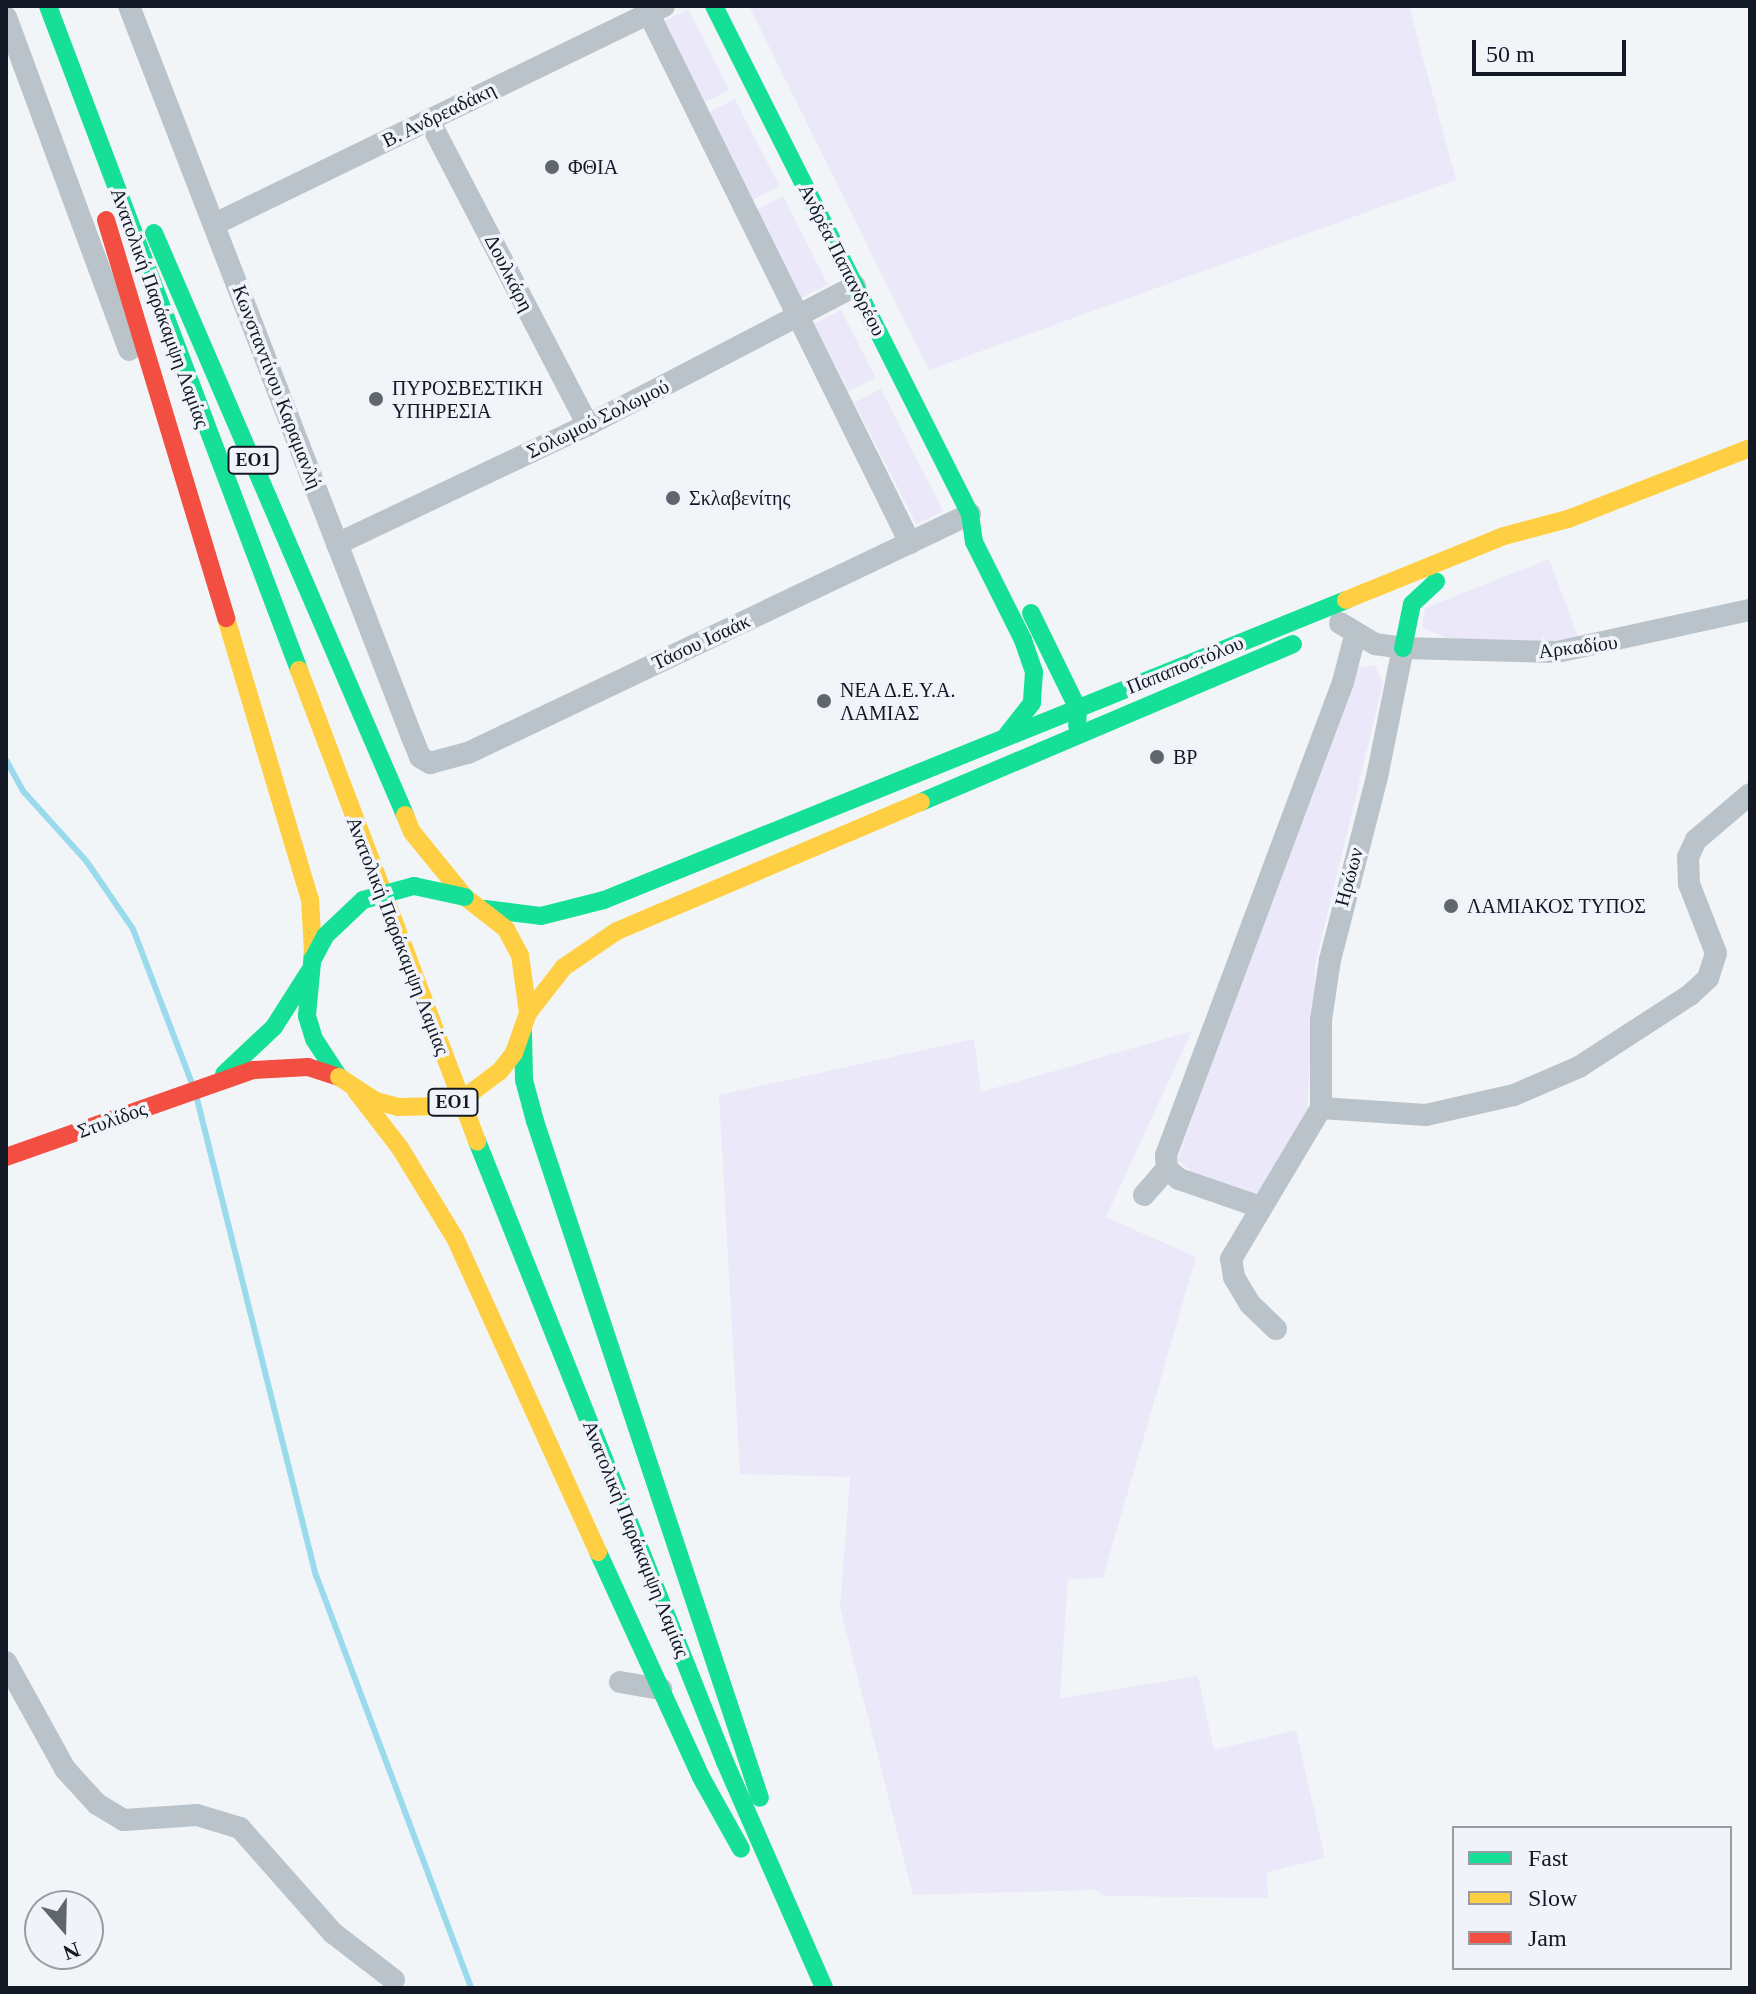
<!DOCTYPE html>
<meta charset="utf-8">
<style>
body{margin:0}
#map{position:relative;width:1756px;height:1994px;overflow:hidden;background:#f2f5f8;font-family:"Times New Roman",serif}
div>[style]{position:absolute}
.green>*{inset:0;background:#ebe9f9;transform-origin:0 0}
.stream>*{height:6px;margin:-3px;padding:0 3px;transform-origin:3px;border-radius:3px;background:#99daed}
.street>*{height:22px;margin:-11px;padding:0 11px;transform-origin:11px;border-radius:11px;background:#bac3c9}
.fast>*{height:18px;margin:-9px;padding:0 9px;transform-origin:9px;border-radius:9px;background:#16e098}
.slow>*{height:18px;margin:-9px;padding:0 9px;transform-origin:9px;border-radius:9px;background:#ffcf43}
.jam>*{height:18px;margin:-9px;padding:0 9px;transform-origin:9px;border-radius:9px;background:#f24e42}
.fast-bridge>*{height:18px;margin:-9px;padding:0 9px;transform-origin:9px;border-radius:9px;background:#16e098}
.slow-bridge>*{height:18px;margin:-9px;padding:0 9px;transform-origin:9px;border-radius:9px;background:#ffcf43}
.dots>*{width:22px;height:22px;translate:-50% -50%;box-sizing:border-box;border:4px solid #f0f4fa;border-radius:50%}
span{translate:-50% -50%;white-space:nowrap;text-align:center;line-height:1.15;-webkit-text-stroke:7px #f0f4fa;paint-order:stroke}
.shield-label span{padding:2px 6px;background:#f0f4fa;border:2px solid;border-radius:6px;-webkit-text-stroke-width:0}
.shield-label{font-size:18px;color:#121924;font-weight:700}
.street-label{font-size:20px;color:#121924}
.poi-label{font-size:20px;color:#121924}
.left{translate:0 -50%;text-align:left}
.frame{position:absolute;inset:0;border:8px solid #121924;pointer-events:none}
.legend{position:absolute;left:1452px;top:1826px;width:280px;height:144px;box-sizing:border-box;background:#f0f4fa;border:2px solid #979ca4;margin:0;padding:10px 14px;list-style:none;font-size:24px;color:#121924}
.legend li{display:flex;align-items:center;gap:16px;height:40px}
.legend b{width:40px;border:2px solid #979ca4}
.north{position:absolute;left:24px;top:1890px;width:80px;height:80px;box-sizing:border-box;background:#f0f4fa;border:2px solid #979ca4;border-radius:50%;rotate:160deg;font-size:22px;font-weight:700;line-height:32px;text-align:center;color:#121924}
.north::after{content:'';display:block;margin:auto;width:28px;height:36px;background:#60666e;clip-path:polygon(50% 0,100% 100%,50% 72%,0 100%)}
.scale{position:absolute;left:1472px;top:40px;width:154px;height:36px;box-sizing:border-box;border:4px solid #121924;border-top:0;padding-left:10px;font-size:24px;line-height:28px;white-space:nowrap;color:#121924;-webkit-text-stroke:6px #f0f4fa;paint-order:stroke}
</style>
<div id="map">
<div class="green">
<i style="clip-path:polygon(749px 6px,1409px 6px,1456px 180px,929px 370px)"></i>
<i style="left:688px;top:9px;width:91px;height:29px;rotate:63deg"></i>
<i style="left:735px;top:99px;width:98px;height:30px;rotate:63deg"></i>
<i style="left:783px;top:196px;width:99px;height:30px;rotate:63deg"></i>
<i style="left:841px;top:310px;width:76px;height:30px;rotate:63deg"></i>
<i style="left:881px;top:389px;width:137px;height:30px;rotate:63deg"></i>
<i style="clip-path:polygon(1549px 559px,1579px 640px,1562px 644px,1448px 639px,1422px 627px,1425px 608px)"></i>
<i style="clip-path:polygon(1375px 665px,1383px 684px,1316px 961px,1307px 1110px,1256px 1197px,1203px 1181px,1177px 1160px,1355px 668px)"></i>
<i style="clip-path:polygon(1192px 1031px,1106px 1217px,1196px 1257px,1103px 1578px,1068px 1579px,1060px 1698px,1198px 1676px,1214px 1750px,1296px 1730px,1325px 1858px,1267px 1872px,1268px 1898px,1105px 1896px,1095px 1890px,913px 1895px,840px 1607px,850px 1477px,740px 1474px,719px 1095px,974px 1039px,981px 1092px)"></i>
</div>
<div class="stream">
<i style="left:6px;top:760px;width:37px;rotate:61deg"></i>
<i style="left:24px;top:792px;width:94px;rotate:48deg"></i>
<i style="left:87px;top:862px;width:81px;rotate:55.5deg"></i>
<i style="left:133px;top:929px;width:163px;rotate:69.1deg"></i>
<i style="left:197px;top:1099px;width:491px;rotate:76deg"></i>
<i style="left:316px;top:1575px;width:441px;rotate:69.4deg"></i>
</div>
<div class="street">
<i style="left:129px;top:6px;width:784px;rotate:68.84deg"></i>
<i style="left:412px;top:737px;width:22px;rotate:68deg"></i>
<i style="left:420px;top:757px;width:12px;rotate:31deg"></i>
<i style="left:430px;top:763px;width:39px;rotate:-15deg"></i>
<i style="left:468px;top:753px;width:556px;rotate:-25.46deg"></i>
<i style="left:645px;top:6px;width:599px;rotate:63.73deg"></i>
<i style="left:6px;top:17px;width:355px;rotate:69.7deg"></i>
<i style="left:429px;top:120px;width:344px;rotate:62.5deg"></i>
<i style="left:215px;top:224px;width:499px;rotate:-25.9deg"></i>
<i style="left:337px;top:544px;width:278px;rotate:-25.4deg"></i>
<i style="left:588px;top:425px;width:301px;rotate:-27.5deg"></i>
<i style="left:1340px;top:623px;width:41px;rotate:31deg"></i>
<i style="left:1375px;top:644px;width:28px;rotate:8deg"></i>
<i style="left:1403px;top:648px;width:154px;rotate:1.5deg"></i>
<i style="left:1557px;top:652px;width:198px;rotate:-12.3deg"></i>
<i style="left:1321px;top:1108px;width:105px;rotate:3.8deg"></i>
<i style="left:1426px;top:1115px;width:90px;rotate:-12.8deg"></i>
<i style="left:1514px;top:1095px;width:71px;rotate:-23.3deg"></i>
<i style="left:1579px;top:1067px;width:132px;rotate:-33deg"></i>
<i style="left:1690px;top:995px;width:25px;rotate:-43deg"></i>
<i style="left:1708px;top:978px;width:26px;rotate:-72deg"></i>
<i style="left:1716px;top:953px;width:74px;rotate:-111.4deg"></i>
<i style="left:1689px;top:884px;width:27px;rotate:-92deg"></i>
<i style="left:1688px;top:857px;width:19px;rotate:-65deg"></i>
<i style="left:1696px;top:840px;width:71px;rotate:-40.4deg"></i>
<i style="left:1144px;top:1195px;width:35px;rotate:-49deg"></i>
<i style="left:1260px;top:1207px;width:86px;rotate:-160.9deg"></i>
<i style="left:1179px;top:1179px;width:16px;rotate:-140deg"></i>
<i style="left:1167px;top:1169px;width:14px;rotate:-94deg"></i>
<i style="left:1166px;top:1155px;width:505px;rotate:-69.48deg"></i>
<i style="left:1343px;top:682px;width:48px;rotate:-75.4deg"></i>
<i style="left:1276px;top:1329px;width:36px;rotate:-136deg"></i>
<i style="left:1250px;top:1304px;width:31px;rotate:-121deg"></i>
<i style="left:1234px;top:1277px;width:18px;rotate:-99deg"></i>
<i style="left:1231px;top:1259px;width:176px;rotate:-59.2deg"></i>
<i style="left:1321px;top:1108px;width:88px;rotate:-90deg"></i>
<i style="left:1321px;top:1020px;width:61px;rotate:-81.5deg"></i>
<i style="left:1330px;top:960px;width:189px;rotate:-75.6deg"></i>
<i style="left:1377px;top:777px;width:132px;rotate:-78.6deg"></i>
<i style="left:6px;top:1662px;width:122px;rotate:61.1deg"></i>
<i style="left:65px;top:1769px;width:47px;rotate:47.6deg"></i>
<i style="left:97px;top:1804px;width:31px;rotate:31deg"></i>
<i style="left:124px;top:1820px;width:73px;rotate:-3.9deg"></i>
<i style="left:197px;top:1815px;width:45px;rotate:16.8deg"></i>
<i style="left:240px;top:1828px;width:140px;rotate:48.5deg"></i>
<i style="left:333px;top:1933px;width:77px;rotate:37.6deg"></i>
<i style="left:620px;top:1682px;width:42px;rotate:9.7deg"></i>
</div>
<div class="fast">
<i style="left:48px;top:6px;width:710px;rotate:69.29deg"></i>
<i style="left:714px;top:6px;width:569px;rotate:63.25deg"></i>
<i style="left:970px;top:514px;width:28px;rotate:82deg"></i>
<i style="left:974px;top:542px;width:110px;rotate:63.4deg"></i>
<i style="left:1023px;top:640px;width:34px;rotate:71deg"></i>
<i style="left:1034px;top:672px;width:31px;rotate:94deg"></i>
<i style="left:1032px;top:703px;width:42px;rotate:128.2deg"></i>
<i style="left:154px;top:233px;width:634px;rotate:66.67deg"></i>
<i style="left:1031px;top:613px;width:107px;rotate:63.9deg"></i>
<i style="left:1078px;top:709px;width:17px;rotate:93deg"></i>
<i style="left:1403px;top:648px;width:45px;rotate:-78.4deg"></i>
<i style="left:1412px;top:604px;width:33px;rotate:-43deg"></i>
<i style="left:921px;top:802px;width:404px;rotate:-23deg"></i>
<i style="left:485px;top:909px;width:56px;rotate:7.1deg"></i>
<i style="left:541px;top:916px;width:65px;rotate:-14.3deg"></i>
<i style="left:604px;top:900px;width:800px;rotate:-22.01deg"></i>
<i style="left:313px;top:952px;width:64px;rotate:95.4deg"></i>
<i style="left:307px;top:1016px;width:24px;rotate:73deg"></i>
<i style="left:314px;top:1039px;width:45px;rotate:56.7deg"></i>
<i style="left:523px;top:1032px;width:48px;rotate:88.8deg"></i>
<i style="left:524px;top:1080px;width:42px;rotate:75deg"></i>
<i style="left:535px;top:1121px;width:713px;rotate:71.62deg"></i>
<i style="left:224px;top:1074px;width:69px;rotate:-43.2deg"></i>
<i style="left:274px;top:1027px;width:65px;rotate:-57.5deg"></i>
<i style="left:477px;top:1141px;width:669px;rotate:68.23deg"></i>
<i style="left:725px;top:1762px;width:247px;rotate:66.3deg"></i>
<i style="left:598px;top:1552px;width:247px;rotate:65.4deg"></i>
<i style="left:701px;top:1777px;width:82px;rotate:60.9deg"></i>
</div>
<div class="slow">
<i style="left:1346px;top:600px;width:170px;rotate:-22.1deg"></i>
<i style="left:1504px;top:536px;width:66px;rotate:-14.9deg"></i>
<i style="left:1568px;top:519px;width:195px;rotate:-21.3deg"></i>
<i style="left:226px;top:618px;width:293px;rotate:73.4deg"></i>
<i style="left:310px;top:899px;width:53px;rotate:86.8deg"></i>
<i style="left:299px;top:670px;width:504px;rotate:69.3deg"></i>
<i style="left:405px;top:815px;width:18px;rotate:68deg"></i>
<i style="left:412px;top:832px;width:84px;rotate:50.8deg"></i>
<i style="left:465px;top:897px;width:52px;rotate:38deg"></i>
<i style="left:506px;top:929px;width:30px;rotate:62deg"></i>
<i style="left:520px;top:955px;width:59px;rotate:82.1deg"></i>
<i style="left:528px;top:1013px;width:58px;rotate:-52deg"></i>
<i style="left:564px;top:967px;width:64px;rotate:-34.2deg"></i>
<i style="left:617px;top:931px;width:330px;rotate:-23deg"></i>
<i style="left:356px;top:1091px;width:72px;rotate:52.3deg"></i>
<i style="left:400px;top:1148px;width:105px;rotate:58.6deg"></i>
<i style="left:455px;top:1238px;width:345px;rotate:65.5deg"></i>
</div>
<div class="jam">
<i style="left:106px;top:220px;width:416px;rotate:73.2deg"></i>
<i style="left:6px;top:1157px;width:262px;rotate:-19.4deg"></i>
<i style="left:253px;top:1070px;width:55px;rotate:-3.1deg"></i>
<i style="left:308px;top:1067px;width:33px;rotate:18deg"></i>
</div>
<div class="fast-bridge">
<i style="left:313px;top:959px;width:26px;rotate:-62deg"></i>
<i style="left:325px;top:936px;width:52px;rotate:-43.5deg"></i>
<i style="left:363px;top:900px;width:53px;rotate:-15.4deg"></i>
<i style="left:414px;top:886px;width:52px;rotate:12.2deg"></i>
</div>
<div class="slow-bridge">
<i style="left:339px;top:1077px;width:44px;rotate:33deg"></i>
<i style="left:376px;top:1101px;width:23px;rotate:15deg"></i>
<i style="left:398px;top:1107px;width:45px;rotate:-1.3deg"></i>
<i style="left:443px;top:1106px;width:22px;rotate:-21deg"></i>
<i style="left:464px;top:1098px;width:45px;rotate:-36.9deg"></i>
<i style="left:500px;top:1071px;width:23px;rotate:-52deg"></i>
<i style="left:514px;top:1053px;width:42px;rotate:-70.7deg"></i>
</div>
<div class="dots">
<i style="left:552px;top:167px;background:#60666e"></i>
<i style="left:376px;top:399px;background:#60666e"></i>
<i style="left:673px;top:498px;background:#60666e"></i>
<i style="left:824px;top:701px;background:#60666e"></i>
<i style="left:1157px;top:757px;background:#60666e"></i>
<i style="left:1451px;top:906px;background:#60666e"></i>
</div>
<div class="shield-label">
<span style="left:253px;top:460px">ΕΟ1</span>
<span style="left:453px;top:1102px">ΕΟ1</span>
</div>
<div class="street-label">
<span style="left:439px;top:115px;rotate:-26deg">Β. Ανδρεαδάκη</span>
<span style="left:842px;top:260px;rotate:63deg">Ανδρέα Παπανδρέου</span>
<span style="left:509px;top:273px;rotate:63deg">Δουλκάρη</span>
<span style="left:160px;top:308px;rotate:70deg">Ανατολική Παράκαμψη Λαμίας</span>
<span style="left:277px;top:387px;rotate:69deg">Κωνσταντίνου Καραμανλή</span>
<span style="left:598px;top:419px;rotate:-26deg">Σολωμού Σολωμού</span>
<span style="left:701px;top:642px;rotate:-25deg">Τάσου Ισαάκ</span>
<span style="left:1578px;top:647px;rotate:-7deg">Αρκαδίου</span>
<span style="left:1185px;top:665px;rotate:-22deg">Παπαποστόλου</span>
<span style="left:1349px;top:877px;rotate:-75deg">Ηρώων</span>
<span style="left:398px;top:936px;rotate:69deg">Ανατολική Παράκαμψη Λαμίας</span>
<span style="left:112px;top:1120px;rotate:-20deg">Στυλίδος</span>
<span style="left:636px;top:1539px;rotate:68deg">Ανατολική Παράκαμψη Λαμίας</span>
</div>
<div class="poi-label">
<span class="left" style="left:568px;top:167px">ΦΘΙΑ</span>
<span class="left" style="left:392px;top:400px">ΠΥΡΟΣΒΕΣΤΙΚΗ<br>ΥΠΗΡΕΣΙΑ</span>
<span class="left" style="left:689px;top:498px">Σκλαβενίτης</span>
<span class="left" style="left:840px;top:702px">ΝΕΑ Δ.Ε.Υ.Α.<br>ΛΑΜΙΑΣ</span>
<span class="left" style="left:1173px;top:757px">BP</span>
<span class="left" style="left:1467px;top:906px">ΛΑΜΙΑΚΟΣ ΤΥΠΟΣ</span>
</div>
<div class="frame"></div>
<ul class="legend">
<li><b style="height:10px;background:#16e098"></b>Fast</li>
<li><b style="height:10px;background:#ffcf43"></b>Slow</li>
<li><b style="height:10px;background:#f24e42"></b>Jam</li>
</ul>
<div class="north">N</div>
<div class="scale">50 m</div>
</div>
